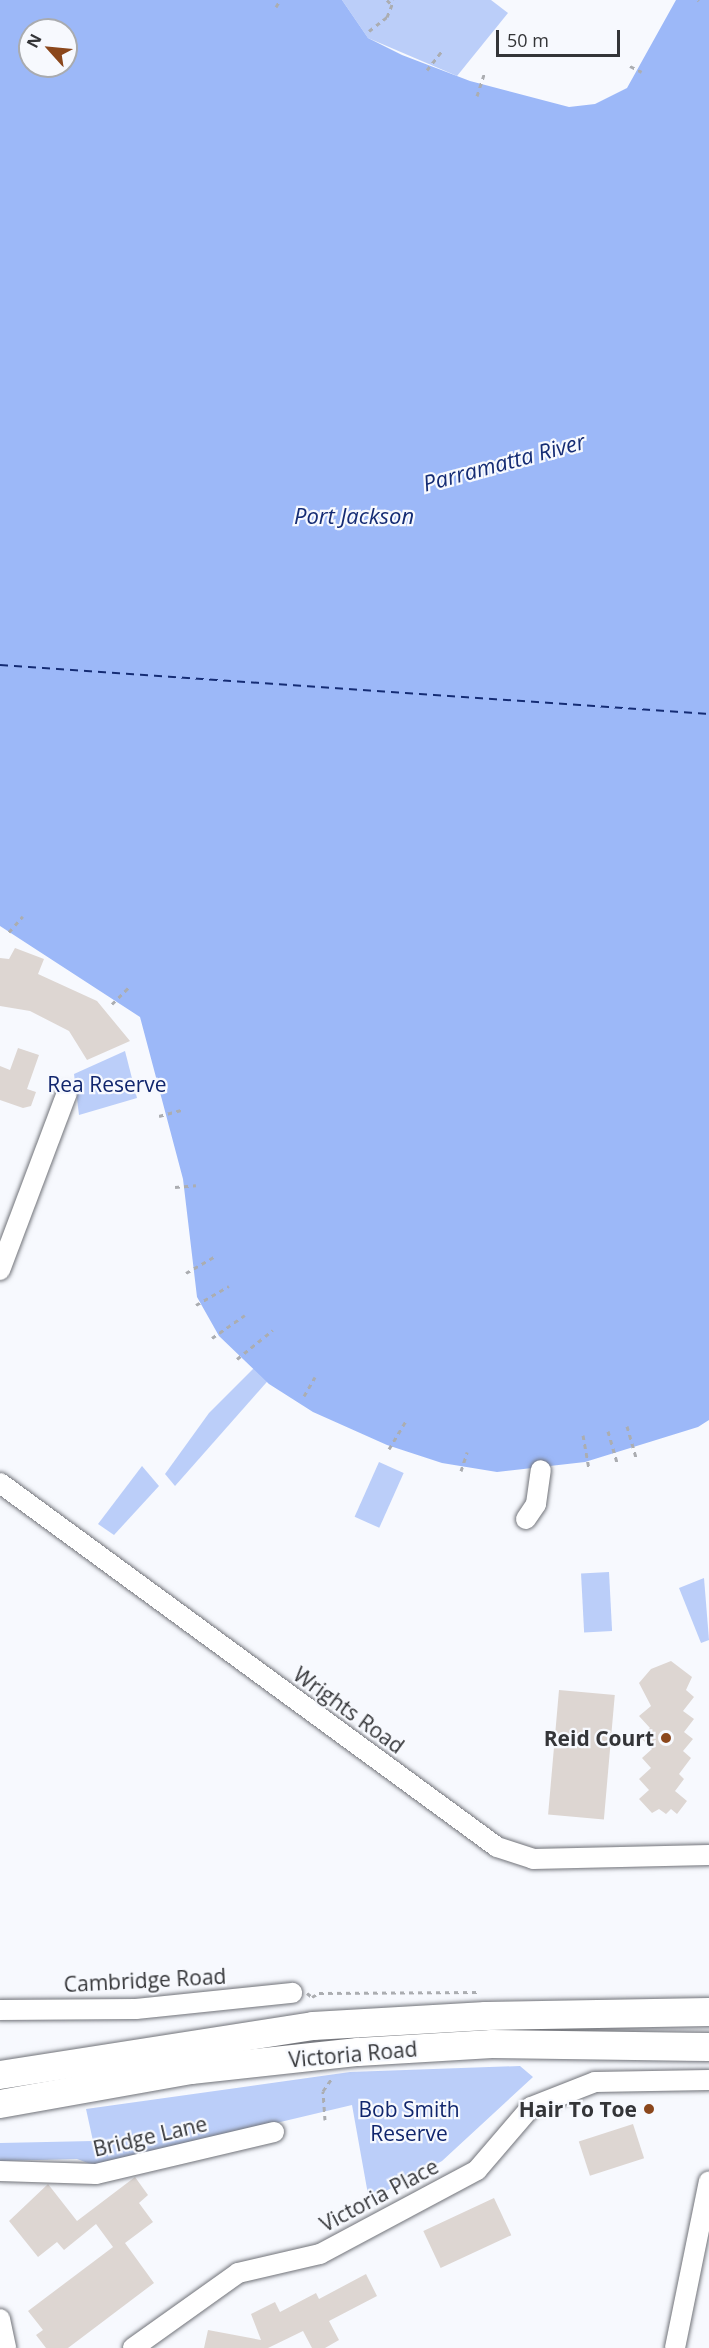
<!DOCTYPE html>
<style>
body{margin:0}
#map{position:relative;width:709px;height:2348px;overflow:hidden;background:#f7f9fe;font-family:"Open Sans",sans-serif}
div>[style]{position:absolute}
.green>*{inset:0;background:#bbcef9;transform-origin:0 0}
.water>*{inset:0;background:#9cb8f8}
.ferry>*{height:1.5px;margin-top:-0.75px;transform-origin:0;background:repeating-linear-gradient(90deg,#152c74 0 8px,transparent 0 14px)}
.building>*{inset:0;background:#ddd6d2;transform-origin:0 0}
.path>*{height:3px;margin-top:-1.5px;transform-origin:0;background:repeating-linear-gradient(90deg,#abadb1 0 4.5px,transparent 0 9px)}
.roads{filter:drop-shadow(0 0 2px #717379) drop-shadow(0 0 2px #717379)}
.minor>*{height:20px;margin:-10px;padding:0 10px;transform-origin:10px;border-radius:10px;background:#fff}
.highway>*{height:28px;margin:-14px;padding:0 14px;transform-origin:14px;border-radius:14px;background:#fff}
.dots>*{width:16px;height:16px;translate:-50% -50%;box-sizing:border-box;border:3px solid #f7f9fe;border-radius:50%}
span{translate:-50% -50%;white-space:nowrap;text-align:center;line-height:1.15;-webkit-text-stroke:4.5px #f7f9fe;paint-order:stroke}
.park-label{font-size:21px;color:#11266d}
.street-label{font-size:21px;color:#343538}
.poi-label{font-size:21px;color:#343538;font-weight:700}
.right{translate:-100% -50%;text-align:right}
.water-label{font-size:22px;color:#152c74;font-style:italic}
.north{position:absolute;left:18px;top:18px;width:60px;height:60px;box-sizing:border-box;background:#f7f9fe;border:2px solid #a9abaf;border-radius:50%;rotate:297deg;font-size:16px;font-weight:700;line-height:24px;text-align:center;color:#343538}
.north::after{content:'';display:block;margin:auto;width:21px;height:27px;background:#8b471c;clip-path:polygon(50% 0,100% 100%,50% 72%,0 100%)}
.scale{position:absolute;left:496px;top:30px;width:124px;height:27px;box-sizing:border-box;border:3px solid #343538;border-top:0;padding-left:8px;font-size:18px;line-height:21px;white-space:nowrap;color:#343538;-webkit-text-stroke:4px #f7f9fe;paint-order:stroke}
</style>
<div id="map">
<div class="green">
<i style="clip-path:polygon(342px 0,491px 0,508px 13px,457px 76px,368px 38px)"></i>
<i style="clip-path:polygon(125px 1051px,137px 1098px,79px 1115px,74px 1074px)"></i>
<i style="clip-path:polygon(257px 1365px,273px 1375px,175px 1486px,165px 1474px,209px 1413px)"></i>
<i style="left:379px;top:1462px;width:27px;height:60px;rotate:24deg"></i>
<i style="clip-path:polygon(142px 1466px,159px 1486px,114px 1535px,98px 1524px)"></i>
<i style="left:609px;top:1572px;width:59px;height:28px;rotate:87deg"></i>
<i style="clip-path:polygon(704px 1578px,709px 1640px,701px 1643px,679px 1588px)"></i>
<i style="clip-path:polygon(520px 2066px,533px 2077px,442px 2161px,369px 2200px,352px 2105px,96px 2166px,77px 2159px,0 2161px,0 2143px,93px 2141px,86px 2109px,350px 2072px)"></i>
</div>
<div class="water">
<i style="clip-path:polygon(evenodd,0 0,342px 0,368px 38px,402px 55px,470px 81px,569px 107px,595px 104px,627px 88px,676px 0,709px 0,709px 1420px,698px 1427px,585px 1462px,497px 1472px,442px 1463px,387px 1445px,313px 1412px,269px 1384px,219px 1336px,197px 1297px,183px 1179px,140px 1017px,0 926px,0 0,30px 30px,66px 30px,66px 66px,30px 66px,30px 30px)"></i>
</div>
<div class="ferry">
<i style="left:0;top:665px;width:711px;rotate:3.95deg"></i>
</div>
<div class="building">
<i style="clip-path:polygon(15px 948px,44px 959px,38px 974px,97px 1001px,130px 1041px,87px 1060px,69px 1031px,30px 1011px,0 1006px,0 958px,9px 959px)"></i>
<i style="clip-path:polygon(18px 1048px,39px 1055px,27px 1089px,36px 1092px,31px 1106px,23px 1108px,0 1100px,0 1066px,10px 1070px)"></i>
<i style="clip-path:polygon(671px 1661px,692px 1677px,686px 1690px,694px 1697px,683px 1711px,694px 1719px,684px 1732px,693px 1739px,683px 1751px,691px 1758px,679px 1774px,684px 1779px,675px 1791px,687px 1801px,677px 1814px,671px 1809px,666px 1814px,659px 1809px,652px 1813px,639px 1799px,649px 1790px,639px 1779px,651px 1768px,642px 1758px,652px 1749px,640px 1737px,650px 1728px,639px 1716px,651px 1706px,639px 1683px,651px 1669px)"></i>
<i style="left:559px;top:1690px;width:56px;height:125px;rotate:5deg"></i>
<i style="left:633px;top:2124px;width:36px;height:57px;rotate:72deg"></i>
<i style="clip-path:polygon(135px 2177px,148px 2195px,139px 2203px,153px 2222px,125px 2243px,154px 2283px,68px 2348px,46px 2348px,36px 2335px,43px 2330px,28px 2311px,113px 2247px,96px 2224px,64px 2250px,57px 2242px,38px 2257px,9px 2221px,48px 2184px,77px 2221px)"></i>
<i style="left:494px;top:2198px;width:41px;height:78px;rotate:65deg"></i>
<i style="clip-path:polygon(366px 2274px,377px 2296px,329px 2321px,339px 2340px,325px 2348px,312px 2348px,303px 2331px,268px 2348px,204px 2348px,208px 2330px,261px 2340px,251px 2314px,275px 2302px,280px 2312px,316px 2293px,319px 2299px)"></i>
</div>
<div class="path">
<i style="left:387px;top:0;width:7px;rotate:45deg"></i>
<i style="left:698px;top:0;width:1px;rotate:45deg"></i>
<i style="left:276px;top:7px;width:8px;rotate:-60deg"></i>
<i style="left:369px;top:31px;width:23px;rotate:-38deg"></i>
<i style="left:387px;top:17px;width:18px;rotate:-68deg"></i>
<i style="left:630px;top:66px;width:13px;rotate:27deg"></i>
<i style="left:427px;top:70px;width:23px;rotate:-52deg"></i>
<i style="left:477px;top:96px;width:23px;rotate:-72deg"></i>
<i style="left:9px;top:932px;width:21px;rotate:-49deg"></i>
<i style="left:112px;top:1004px;width:25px;rotate:-45deg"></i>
<i style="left:159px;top:1116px;width:24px;rotate:-15deg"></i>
<i style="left:175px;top:1187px;width:21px;rotate:-5deg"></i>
<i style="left:186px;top:1273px;width:34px;rotate:-30deg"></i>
<i style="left:196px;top:1305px;width:38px;rotate:-30deg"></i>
<i style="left:212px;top:1338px;width:40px;rotate:-34.9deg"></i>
<i style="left:237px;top:1359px;width:46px;rotate:-38.9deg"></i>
<i style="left:304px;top:1396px;width:22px;rotate:-60deg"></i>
<i style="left:627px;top:1426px;width:35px;rotate:74deg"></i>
<i style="left:608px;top:1431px;width:32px;rotate:74deg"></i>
<i style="left:583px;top:1435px;width:35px;rotate:80deg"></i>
<i style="left:389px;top:1449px;width:35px;rotate:-59deg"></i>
<i style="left:461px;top:1471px;width:20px;rotate:-72deg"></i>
<i style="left:307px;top:1993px;width:6px;rotate:39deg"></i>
<i style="left:312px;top:1997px;width:8px;rotate:-30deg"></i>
<i style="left:319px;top:1993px;width:160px;rotate:-0.4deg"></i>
<i style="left:325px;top:2120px;width:29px;rotate:-94deg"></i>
<i style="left:323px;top:2091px;width:16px;rotate:-55deg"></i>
</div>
<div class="roads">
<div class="minor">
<i style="left:0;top:1270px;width:189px;rotate:-69.3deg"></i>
<i style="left:0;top:1483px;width:616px;rotate:36.22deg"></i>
<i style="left:497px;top:1847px;width:38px;rotate:18deg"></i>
<i style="left:533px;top:1859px;width:176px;rotate:-1.3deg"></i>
<i style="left:526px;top:1519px;width:18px;rotate:-56deg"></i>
<i style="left:536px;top:1504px;width:34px;rotate:-82deg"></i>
<i style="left:0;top:2010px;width:136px;rotate:-0.4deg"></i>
<i style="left:136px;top:2009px;width:157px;rotate:-5.9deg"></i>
<i style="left:0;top:2171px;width:96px;rotate:1.8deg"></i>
<i style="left:96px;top:2174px;width:183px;rotate:-13.3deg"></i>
<i style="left:0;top:2319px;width:30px;rotate:78deg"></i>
<i style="left:133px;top:2348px;width:129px;rotate:-35.5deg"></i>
<i style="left:238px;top:2273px;width:84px;rotate:-13deg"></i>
<i style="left:320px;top:2254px;width:178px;rotate:-28.1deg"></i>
<i style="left:477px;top:2170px;width:83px;rotate:-49.4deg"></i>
<i style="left:531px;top:2107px;width:69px;rotate:-21.3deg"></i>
<i style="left:595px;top:2082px;width:114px;rotate:-1deg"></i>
<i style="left:675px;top:2348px;width:170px;rotate:-78.5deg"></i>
</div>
<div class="highway">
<i style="left:0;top:2075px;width:317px;rotate:-8.9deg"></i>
<i style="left:313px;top:2026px;width:173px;rotate:-3.3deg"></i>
<i style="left:486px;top:2016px;width:223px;rotate:-1deg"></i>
<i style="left:0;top:2104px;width:194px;rotate:-10.1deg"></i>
<i style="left:191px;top:2070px;width:168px;rotate:-6.2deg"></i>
<i style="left:358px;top:2052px;width:134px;rotate:-3.4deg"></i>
<i style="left:492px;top:2044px;width:217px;rotate:0.8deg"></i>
</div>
</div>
<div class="dots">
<i style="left:666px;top:1738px;background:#8b471c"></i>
<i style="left:649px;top:2109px;background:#8b471c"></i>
</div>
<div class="park-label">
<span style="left:107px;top:1084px">Rea Reserve</span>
<span style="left:409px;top:2121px">Bob Smith<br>Reserve</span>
</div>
<div class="street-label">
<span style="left:349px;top:1710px;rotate:36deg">Wrights Road</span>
<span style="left:145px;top:1980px;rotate:-3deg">Cambridge Road</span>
<span style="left:353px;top:2054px;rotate:-5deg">Victoria Road</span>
<span style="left:150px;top:2136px;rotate:-13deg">Bridge Lane</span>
<span style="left:379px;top:2195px;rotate:-28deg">Victoria Place</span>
</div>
<div class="poi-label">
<span class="right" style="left:654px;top:1738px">Reid Court</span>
<span class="right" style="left:637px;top:2109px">Hair To Toe</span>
</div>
<div class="water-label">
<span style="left:504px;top:462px;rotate:-15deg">Parramatta River</span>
<span style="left:354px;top:516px">Port Jackson</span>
</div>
<div class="north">N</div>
<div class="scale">50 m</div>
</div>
